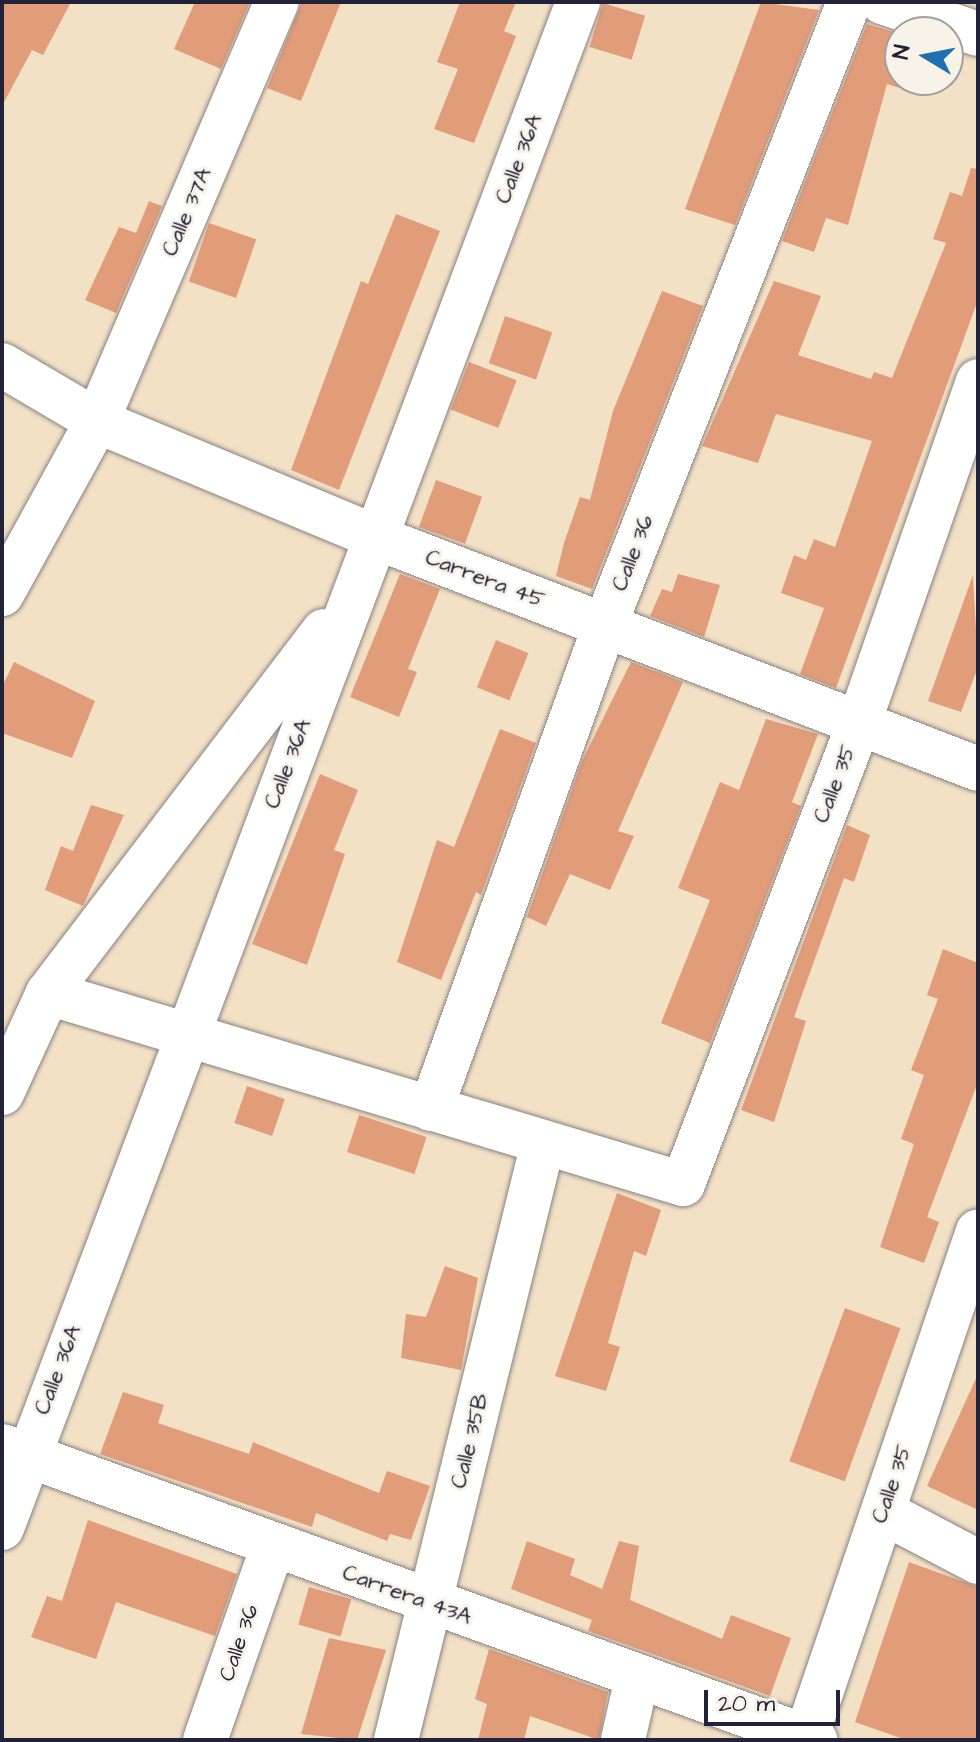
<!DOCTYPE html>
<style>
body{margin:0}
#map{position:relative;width:980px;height:1742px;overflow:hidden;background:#f3e1c6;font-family:"Architects Daughter",sans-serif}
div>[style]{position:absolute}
.building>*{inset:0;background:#e19c7a;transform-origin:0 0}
.roads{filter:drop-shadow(0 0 2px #8a8280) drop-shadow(0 0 2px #8a8280)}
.minor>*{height:44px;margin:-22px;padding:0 22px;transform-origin:22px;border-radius:22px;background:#fff}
span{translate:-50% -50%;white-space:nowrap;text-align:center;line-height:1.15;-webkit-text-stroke:6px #f7f3e8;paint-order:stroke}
.street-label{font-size:22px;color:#22223b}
.frame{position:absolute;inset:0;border:4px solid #22223b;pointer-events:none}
.north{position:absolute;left:884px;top:16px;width:80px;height:80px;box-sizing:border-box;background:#f7f3e8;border:2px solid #a29fa3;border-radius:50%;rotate:280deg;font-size:22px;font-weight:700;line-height:32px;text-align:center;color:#22223b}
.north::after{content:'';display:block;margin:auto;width:28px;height:36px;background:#1f6fb2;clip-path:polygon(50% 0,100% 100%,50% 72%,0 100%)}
.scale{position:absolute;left:704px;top:1690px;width:136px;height:36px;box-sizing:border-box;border:4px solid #22223b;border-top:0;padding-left:10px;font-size:24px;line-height:28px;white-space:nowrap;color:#22223b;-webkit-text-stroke:6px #f7f3e8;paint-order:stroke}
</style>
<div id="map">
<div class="building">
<i style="clip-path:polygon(2px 2px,71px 2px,43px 55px,32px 50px,2px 106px)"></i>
<i style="clip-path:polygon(195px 2px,250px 2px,221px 69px,174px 49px)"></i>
<i style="clip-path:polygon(302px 2px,341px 2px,301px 101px,267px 88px)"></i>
<i style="clip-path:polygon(460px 2px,516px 2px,504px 31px,516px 36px,474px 143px,434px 129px,458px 69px,437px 62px)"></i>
<i style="clip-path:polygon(761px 2px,819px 10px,735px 225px,685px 209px)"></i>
<i style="left:603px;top:3px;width:44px;height:46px;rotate:17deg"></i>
<i style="clip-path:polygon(867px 24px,900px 34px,900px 88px,887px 84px,848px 225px,826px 218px,814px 252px,782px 241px)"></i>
<i style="clip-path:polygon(971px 168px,978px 169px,978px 300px,836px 688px,800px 674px,824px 608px,781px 593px,794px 555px,806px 560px,814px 539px,835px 547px,872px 441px,776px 414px,758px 463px,702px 446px,774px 281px,821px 296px,798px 355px,871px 379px,874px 372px,892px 378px,946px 243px,933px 239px,950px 192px,962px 196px)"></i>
<i style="clip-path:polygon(149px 201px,162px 206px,116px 313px,85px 300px,119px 227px,136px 233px)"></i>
<i style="clip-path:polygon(396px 214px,440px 231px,339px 490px,291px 470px,361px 281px,368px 284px)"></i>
<i style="left:209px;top:223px;width:50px;height:62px;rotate:19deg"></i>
<i style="clip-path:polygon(662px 291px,703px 306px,592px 589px,556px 576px,564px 543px,580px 497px,590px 500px,613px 411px)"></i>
<i style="left:505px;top:316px;width:50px;height:50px;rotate:19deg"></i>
<i style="left:469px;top:362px;width:51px;height:51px;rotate:21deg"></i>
<i style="left:436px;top:480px;width:49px;height:50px;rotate:20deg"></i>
<i style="clip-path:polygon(400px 574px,440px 589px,408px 669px,417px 672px,399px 717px,350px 697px)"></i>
<i style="clip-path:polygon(678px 574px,720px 585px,704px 637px,650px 616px,662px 589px,672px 592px)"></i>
<i style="clip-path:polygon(973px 575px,978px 667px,961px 712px,928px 701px)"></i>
<i style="left:496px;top:640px;width:35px;height:51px;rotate:22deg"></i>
<i style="clip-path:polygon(14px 662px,95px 701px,72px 758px,2px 733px,2px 687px)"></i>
<i style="clip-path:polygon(631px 662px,683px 682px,618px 831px,634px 836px,610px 890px,570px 874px,546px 926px,527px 917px,582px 761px)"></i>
<i style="clip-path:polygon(766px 719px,818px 734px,792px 802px,801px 806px,710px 1043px,661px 1023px,710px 900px,678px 888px,720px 782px,739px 790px)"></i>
<i style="clip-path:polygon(500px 729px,536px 743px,481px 895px,476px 892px,441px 980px,397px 962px,437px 840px,454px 847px)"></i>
<i style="clip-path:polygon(320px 774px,358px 790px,334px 850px,345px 854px,307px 965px,252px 944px)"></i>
<i style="clip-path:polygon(91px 805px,124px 815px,83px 906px,45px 890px,61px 846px,73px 851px)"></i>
<i style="clip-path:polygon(847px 825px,870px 835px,854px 882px,844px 878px,794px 1017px,806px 1021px,774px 1122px,741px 1110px)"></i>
<i style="clip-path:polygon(943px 949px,978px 963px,978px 1082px,927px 1217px,939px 1222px,924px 1263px,880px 1247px,914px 1144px,901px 1139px,924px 1075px,911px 1070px,938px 999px,927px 995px)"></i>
<i style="left:247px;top:1086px;width:40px;height:39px;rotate:19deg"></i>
<i style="left:359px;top:1115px;width:71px;height:39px;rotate:18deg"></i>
<i style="clip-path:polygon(617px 1193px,661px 1210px,646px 1256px,634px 1251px,608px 1343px,620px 1347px,606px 1391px,555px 1376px)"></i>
<i style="clip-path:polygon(445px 1266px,478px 1278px,461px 1370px,401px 1358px,406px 1314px,426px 1317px)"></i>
<i style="left:845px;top:1308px;width:59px;height:163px;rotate:20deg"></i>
<i style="clip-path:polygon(978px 1374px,978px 1510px,927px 1486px)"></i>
<i style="clip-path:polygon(123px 1392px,164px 1405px,158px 1423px,249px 1454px,253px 1442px,379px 1493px,387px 1471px,430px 1486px,411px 1540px,390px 1534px,387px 1541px,316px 1513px,312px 1527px,100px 1454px)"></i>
<i style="clip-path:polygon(88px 1520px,237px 1574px,215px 1636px,116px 1602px,96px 1659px,31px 1637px,47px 1596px,62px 1601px)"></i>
<i style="clip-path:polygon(527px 1541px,575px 1559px,570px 1575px,602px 1589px,619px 1541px,639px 1546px,630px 1600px,722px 1639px,731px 1615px,791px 1638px,770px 1696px,588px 1631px,592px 1620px,511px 1589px)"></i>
<i style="clip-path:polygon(909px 1562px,978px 1587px,978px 1740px,906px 1740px,855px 1722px)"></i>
<i style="left:309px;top:1587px;width:44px;height:39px;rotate:16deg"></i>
<i style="clip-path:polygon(329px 1638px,386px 1650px,357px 1740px,301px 1734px)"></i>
<i style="clip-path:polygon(489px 1649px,608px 1692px,599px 1740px,530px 1716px,524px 1740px,478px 1740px,487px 1704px,475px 1699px)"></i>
</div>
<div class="roads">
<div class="minor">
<i style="left:882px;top:2px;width:101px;rotate:18.4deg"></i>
<i style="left:2px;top:365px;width:110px;rotate:30.5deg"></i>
<i style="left:97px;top:421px;width:301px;rotate:22.6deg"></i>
<i style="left:375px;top:537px;width:646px;rotate:21.04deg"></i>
<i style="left:2px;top:594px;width:197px;rotate:-61.2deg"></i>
<i style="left:97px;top:421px;width:456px;rotate:-66.8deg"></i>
<i style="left:48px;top:993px;width:663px;rotate:16.74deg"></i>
<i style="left:683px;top:1184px;width:493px;rotate:-69.1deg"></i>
<i style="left:859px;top:723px;width:362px;rotate:-70.8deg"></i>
<i style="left:2px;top:1093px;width:110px;rotate:-65.3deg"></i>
<i style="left:48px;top:993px;width:455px;rotate:-52.7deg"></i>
<i style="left:431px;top:1109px;width:514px;rotate:-70.23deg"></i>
<i style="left:605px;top:625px;width:669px;rotate:-68.61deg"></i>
<i style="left:2px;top:1446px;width:865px;rotate:19.88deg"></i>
<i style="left:883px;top:1512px;width:107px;rotate:27.8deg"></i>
<i style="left:2px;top:1528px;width:1631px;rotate:-69.32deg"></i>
<i style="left:806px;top:1737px;width:534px;rotate:-71.23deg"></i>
<i style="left:205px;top:1740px;width:206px;rotate:-70.7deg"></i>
<i style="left:396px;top:1740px;width:615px;rotate:-76.17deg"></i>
<i style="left:623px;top:1740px;width:64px;rotate:-77.3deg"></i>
</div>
</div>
<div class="street-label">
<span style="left:519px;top:159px;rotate:-69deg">Calle 36A</span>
<span style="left:187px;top:212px;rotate:-67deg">Calle 37A</span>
<span style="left:633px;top:553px;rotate:-69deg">Calle 36</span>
<span style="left:485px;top:579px;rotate:21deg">Carrera 45</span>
<span style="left:288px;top:764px;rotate:-69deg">Calle 36A</span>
<span style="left:835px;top:784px;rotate:-69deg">Calle 35</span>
<span style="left:58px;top:1370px;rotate:-69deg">Calle 36A</span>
<span style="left:470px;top:1441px;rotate:-76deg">Calle 35B</span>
<span style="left:892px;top:1484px;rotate:-71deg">Calle 35</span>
<span style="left:407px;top:1595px;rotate:20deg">Carrera 43A</span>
<span style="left:239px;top:1643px;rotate:-71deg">Calle 36</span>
</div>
<div class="frame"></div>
<div class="north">N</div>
<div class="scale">20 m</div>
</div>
